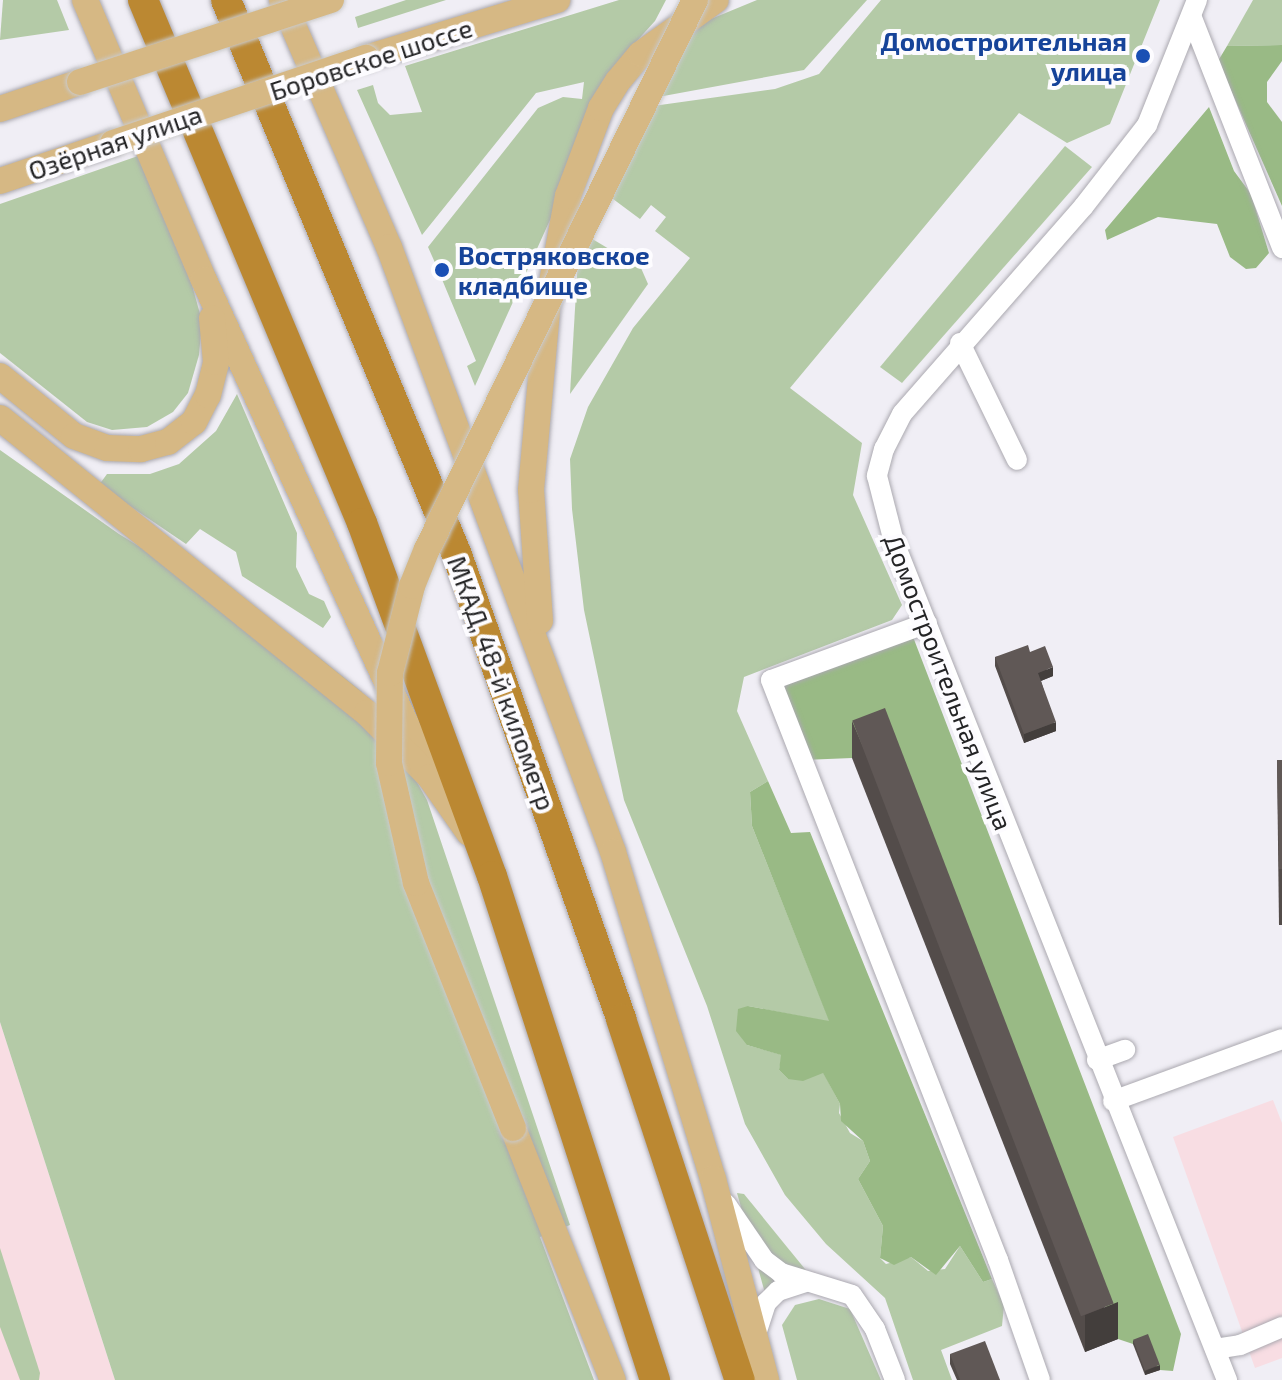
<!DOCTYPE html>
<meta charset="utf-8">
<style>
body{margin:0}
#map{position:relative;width:1282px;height:1380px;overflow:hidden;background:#f0eef5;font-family:"Exo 2",sans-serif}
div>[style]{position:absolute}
.industrial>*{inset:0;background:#f8dde3}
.green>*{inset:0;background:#b4caa7}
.forest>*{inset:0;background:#99ba85}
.roads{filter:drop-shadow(0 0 2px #aba9b0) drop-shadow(0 0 2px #aba9b0)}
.minor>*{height:20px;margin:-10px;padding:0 10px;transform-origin:10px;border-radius:10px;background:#fff}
.major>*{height:26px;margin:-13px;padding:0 13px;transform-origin:13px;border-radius:13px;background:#d6b884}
.highway>*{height:30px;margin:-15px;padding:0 15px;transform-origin:15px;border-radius:15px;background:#bb8832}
.bridges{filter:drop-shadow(0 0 2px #cacacb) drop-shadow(0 0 2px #cacacb)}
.major-bridge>*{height:26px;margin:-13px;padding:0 13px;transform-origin:13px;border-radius:13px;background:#d6b884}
.wall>*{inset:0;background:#534c4a}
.shaded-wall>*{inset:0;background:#433e3c}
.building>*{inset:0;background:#605856;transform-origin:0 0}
.dots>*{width:22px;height:22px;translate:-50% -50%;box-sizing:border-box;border:4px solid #fdfcff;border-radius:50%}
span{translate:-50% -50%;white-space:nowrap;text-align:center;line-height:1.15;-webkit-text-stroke:8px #fdfcff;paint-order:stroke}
.transit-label{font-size:26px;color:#164399;font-weight:700}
.right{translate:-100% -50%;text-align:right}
.left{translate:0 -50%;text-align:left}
.street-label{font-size:26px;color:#242426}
</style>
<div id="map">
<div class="industrial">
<i style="clip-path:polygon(0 1022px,115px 1380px,0 1380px)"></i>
<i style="clip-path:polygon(1273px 1100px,1282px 1123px,1282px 1358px,1255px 1368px,1173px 1137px)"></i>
</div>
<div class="green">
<i style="clip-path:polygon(3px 0,57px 0,69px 30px,0 40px)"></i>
<i style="clip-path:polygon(406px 0,446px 0,358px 28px,355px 17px)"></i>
<i style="clip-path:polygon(619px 0,666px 0,655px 21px,625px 54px,475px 386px,467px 366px,476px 361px,441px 277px,448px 273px,444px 262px,436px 265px,428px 247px,538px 108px,563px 97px,582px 99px,584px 82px,536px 93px,422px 235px,357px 90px,373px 85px,378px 103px,390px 115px,422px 112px,405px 66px)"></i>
<i style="clip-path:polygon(757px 0,867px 0,804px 70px,658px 97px,694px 26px)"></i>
<i style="clip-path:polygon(881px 0,1160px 0,1110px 124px,1067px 143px,1019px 113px,790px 388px,862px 443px,853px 495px,902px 605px,892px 620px,744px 677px,737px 711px,768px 781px,750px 792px,752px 826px,830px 1022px,748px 1006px,747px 1045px,782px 1055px,779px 1070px,788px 1079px,823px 1072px,840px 1104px,839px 1113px,850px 1133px,863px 1141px,870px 1161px,858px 1179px,883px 1226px,880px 1258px,886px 1264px,911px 1257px,928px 1271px,945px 1269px,960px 1246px,983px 1282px,992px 1279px,1004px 1305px,1002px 1326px,941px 1350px,952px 1380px,913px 1380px,885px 1298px,826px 1244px,785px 1195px,745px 1124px,707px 1006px,624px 800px,584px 610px,572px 509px,570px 459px,588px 407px,633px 328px,690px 258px,655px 231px,666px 217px,651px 205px,640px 219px,609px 196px,653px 106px,775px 89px,819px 74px)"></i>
<i style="clip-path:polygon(1253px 0,1282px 0,1282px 45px,1227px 46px)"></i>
<i style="clip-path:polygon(1065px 146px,1092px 167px,902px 383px,880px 367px)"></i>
<i style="clip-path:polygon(138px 156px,192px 285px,202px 321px,199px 355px,188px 393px,173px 412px,147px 427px,112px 430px,87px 422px,0 353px,0 204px)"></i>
<i style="clip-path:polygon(589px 237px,641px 268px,648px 284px,570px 394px,578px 258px)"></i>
<i style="clip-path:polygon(237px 394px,297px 533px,296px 567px,309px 594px,324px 601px,331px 617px,323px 628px,242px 576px,236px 552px,200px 529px,186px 544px,99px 485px,107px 474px,150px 474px,179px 464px,216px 431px)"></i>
<i style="clip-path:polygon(0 450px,119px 534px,317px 656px,362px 692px,361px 725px,402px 756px,427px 800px,570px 1225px,540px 1237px,594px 1380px,115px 1380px,0 1022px)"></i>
<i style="clip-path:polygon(737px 1193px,744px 1194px,809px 1274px,765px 1293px)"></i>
<i style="clip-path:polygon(0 1248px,40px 1373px,39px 1380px,20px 1380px,0 1327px)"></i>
<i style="clip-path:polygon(819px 1299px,850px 1309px,881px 1380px,797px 1380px,782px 1325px,795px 1305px)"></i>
</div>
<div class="forest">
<i style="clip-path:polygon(1282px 45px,1282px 61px,1267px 82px,1267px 102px,1282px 122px,1282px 206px,1218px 61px,1227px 46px)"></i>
<i style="clip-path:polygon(1209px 107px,1234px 171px,1251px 194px,1269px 253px,1256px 268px,1246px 269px,1230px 257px,1217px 224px,1158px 217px,1107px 240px,1105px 230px)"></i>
<i style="clip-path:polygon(910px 629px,1181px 1334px,1173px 1371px,1160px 1370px,1133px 1344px,1118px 1339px,885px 745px,852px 758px,803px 760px,771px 680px)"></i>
<i style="clip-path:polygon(768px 781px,791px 833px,810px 832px,992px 1279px,983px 1282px,960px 1246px,936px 1275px,911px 1257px,894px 1265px,880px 1258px,883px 1226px,858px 1179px,870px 1161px,863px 1141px,841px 1121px,840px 1104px,823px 1073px,803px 1081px,788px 1079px,779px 1070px,781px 1055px,747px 1045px,736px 1031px,738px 1009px,748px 1006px,829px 1021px,752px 826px,750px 792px)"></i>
</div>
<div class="roads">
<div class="minor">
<i style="left:1197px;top:0;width:135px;rotate:111.8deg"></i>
<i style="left:1147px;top:125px;width:103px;rotate:127.9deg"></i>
<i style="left:1084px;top:206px;width:276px;rotate:131.2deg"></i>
<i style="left:902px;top:414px;width:39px;rotate:117deg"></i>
<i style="left:884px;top:449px;width:28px;rotate:105deg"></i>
<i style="left:877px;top:476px;width:68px;rotate:75.6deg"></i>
<i style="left:894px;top:542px;width:902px;rotate:68.33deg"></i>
<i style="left:1192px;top:18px;width:247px;rotate:68.6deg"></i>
<i style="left:960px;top:343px;width:130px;rotate:64deg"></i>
<i style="left:927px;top:623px;width:166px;rotate:159.9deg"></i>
<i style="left:771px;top:680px;width:623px;rotate:68.63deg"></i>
<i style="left:998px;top:1260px;width:127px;rotate:70.7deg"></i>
<i style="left:1097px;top:1060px;width:30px;rotate:-20deg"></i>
<i style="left:1113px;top:1101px;width:180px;rotate:-20.1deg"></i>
<i style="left:726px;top:1204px;width:68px;rotate:55.8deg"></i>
<i style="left:764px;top:1260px;width:21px;rotate:37deg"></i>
<i style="left:781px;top:1273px;width:74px;rotate:17.2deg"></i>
<i style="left:852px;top:1295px;width:41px;rotate:55.9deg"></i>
<i style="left:875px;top:1329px;width:55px;rotate:68.6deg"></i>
<i style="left:756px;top:1334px;width:33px;rotate:-72deg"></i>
<i style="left:766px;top:1303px;width:17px;rotate:-45deg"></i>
<i style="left:778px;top:1291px;width:29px;rotate:-18deg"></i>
<i style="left:1215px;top:1349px;width:25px;rotate:-9deg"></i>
<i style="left:1240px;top:1345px;width:46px;rotate:-23.2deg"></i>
</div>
<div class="major">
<i style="left:85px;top:0;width:304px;rotate:67deg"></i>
<i style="left:204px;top:280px;width:546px;rotate:65.55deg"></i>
<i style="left:282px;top:0;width:269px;rotate:66.6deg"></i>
<i style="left:389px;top:247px;width:645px;rotate:69.68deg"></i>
<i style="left:613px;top:852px;width:342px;rotate:73deg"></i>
<i style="left:713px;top:1179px;width:208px;rotate:75.2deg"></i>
<i style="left:366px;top:58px;width:200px;rotate:-16.9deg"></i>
<i style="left:0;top:109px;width:84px;rotate:-18.6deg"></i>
<i style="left:0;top:181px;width:119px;rotate:-18.6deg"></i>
<i style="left:0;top:376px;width:95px;rotate:39deg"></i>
<i style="left:74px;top:436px;width:35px;rotate:20deg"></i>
<i style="left:107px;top:448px;width:34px;rotate:2deg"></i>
<i style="left:141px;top:449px;width:28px;rotate:-15deg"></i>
<i style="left:168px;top:442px;width:33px;rotate:-38deg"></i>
<i style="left:194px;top:422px;width:30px;rotate:-63deg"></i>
<i style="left:208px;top:395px;width:34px;rotate:-76deg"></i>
<i style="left:216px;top:362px;width:44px;rotate:-95.2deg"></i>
<i style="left:0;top:418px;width:471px;rotate:38.8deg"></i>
<i style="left:367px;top:713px;width:90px;rotate:45.5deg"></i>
<i style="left:430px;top:777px;width:68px;rotate:55.1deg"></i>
<i style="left:540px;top:621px;width:131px;rotate:-93.9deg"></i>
<i style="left:531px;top:490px;width:182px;rotate:-84.9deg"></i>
<i style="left:547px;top:309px;width:115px;rotate:-79.5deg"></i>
<i style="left:568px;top:196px;width:94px;rotate:-69.4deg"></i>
<i style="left:601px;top:108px;width:32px;rotate:-58deg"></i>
<i style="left:618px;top:81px;width:35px;rotate:-50deg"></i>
<i style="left:641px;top:54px;width:92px;rotate:-35.8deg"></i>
<i style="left:513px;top:1128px;width:271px;rotate:68.4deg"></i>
</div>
<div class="highway">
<i style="left:143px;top:0;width:567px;rotate:67.28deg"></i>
<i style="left:362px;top:523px;width:376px;rotate:69.8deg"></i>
<i style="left:492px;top:876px;width:530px;rotate:72.08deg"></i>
<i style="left:226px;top:0;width:601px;rotate:67.4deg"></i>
<i style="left:457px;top:555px;width:492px;rotate:70.5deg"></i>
<i style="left:621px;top:1019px;width:380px;rotate:71.8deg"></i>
</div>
</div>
<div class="bridges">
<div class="major-bridge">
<i style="left:80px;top:82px;width:264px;rotate:-18.1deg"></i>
<i style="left:113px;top:143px;width:267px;rotate:-18.6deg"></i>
<i style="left:513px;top:1128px;width:264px;rotate:-111.6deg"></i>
<i style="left:416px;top:883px;width:123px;rotate:-102.7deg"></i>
<i style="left:389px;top:763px;width:90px;rotate:-89.4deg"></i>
<i style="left:390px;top:673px;width:90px;rotate:-75.8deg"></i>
<i style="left:412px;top:586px;width:40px;rotate:-68deg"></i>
<i style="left:427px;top:549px;width:611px;rotate:-63.98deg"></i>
</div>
</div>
<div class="wall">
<i style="clip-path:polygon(1030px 652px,1053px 676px,1041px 681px,1056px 731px,1024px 743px,995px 666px,995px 657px)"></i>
<i style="clip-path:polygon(852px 721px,1118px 1339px,1085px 1352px,852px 758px)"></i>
<i style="clip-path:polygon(1277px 760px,1282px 760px,1282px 925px,1279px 925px)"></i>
<i style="clip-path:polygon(1133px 1340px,1160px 1370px,1145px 1375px,1133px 1344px)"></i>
<i style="clip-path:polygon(950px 1354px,1000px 1380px,957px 1380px,950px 1364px)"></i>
</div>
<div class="shaded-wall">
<i style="clip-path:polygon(1053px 667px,1053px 676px,1038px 682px,1038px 673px)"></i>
<i style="clip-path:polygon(1056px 722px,1056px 731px,1024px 743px,1024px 734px)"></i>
<i style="clip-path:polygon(1118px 1302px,1118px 1339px,1085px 1352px,1085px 1315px)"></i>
<i style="clip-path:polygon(1160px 1365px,1160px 1370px,1145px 1375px,1145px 1371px)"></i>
</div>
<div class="building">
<i style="clip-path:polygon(1028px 645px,1030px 652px,1045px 646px,1053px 667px,1038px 673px,1056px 722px,1024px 734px,995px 657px)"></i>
<i style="left:885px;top:708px;width:638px;height:35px;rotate:69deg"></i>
<i style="clip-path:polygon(1277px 760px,1282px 760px,1282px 869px,1279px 869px)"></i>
<i style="left:1148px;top:1334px;width:33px;height:16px;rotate:69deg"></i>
<i style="clip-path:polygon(985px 1341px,1000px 1380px,960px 1380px,950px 1354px)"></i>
</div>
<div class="dots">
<i style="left:1143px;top:56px;background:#1a4fb4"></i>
<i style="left:442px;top:270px;background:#1a4fb4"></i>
</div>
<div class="transit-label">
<span class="right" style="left:1127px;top:56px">Домостроительная<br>улица</span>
<span class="left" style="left:458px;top:270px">Востряковское<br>кладбище</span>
</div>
<div class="street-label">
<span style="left:371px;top:59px;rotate:-18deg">Боровское шоссе</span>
<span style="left:115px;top:142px;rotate:-19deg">Озёрная улица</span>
<span style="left:949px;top:682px;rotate:69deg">Домостроительная улица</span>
<span style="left:502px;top:683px;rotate:70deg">МКАД, 48-й километр</span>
</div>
</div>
